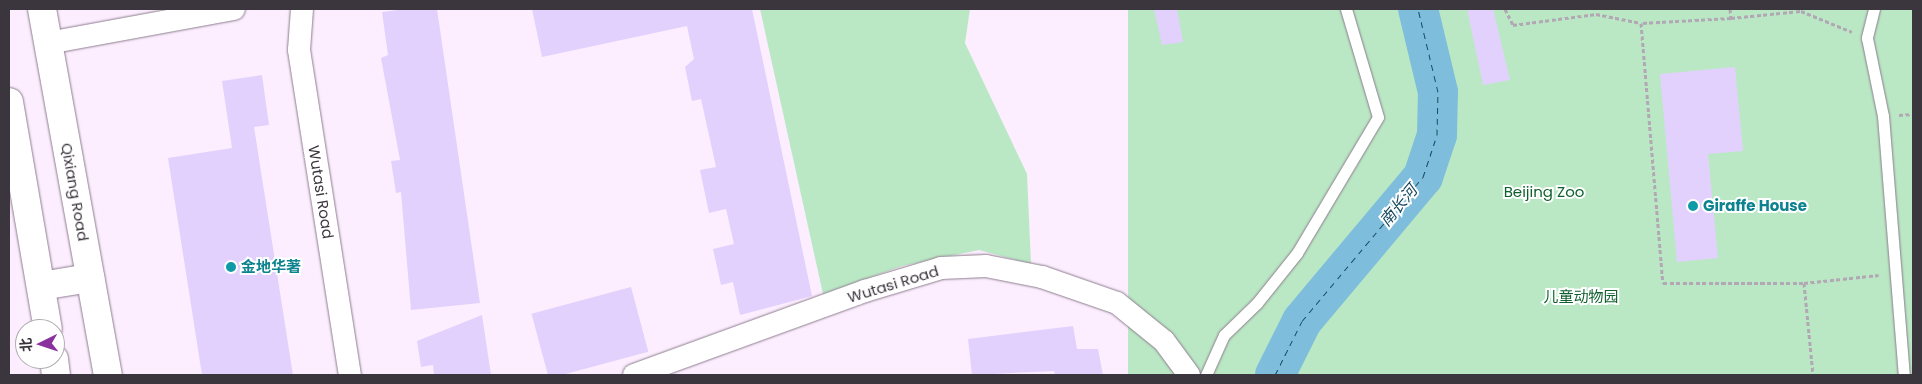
<!DOCTYPE html>
<meta charset="utf-8">
<style>
body{margin:0}
#map{position:relative;width:1922px;height:384px;overflow:hidden;background:#fceefe;font-family:Poppins,"Noto Sans SC",sans-serif}
div>[style]{position:absolute}
.green>*{inset:0;background:#bae8c4;transform-origin:0 0}
.river>*{height:40px;margin:-20px;padding:0 20px;transform-origin:20px;border-radius:20px;background:#7fbddc}
.ferry>*{height:1px;margin-top:-0.5px;transform-origin:0;background:repeating-linear-gradient(90deg,#174960 0 6px,transparent 0 11px)}
.building>*{inset:0;background:#e2d1fd;transform-origin:0 0}
.path>*{height:3px;margin-top:-1.5px;transform-origin:0;background:repeating-linear-gradient(90deg,#b2a7b4 0 4px,transparent 0 6.5px)}
.roads{filter:drop-shadow(0 0 1px #8d7d8f) drop-shadow(0 0 1px #8d7d8f)}
.service>*{height:11px;margin:-5.5px;padding:0 5.5px;transform-origin:5.5px;border-radius:5.5px;background:#fff}
.minor>*{height:22px;margin:-11px;padding:0 11px;transform-origin:11px;border-radius:11px;background:#fff}
.tertiary>*{height:28px;margin:-14px;padding:0 14px;transform-origin:14px;border-radius:14px;background:#fff}
.dots>*{width:14px;height:14px;translate:-50% -50%;box-sizing:border-box;border:2px solid #fff;border-radius:50%}
span{translate:-50% -50%;white-space:nowrap;text-align:center;line-height:1.15;-webkit-text-stroke:4px #fff;paint-order:stroke}
.street-label{font-size:15px;color:#3b353d}
.park-label{font-size:15px;color:#10602f}
.culture-label{font-size:15px;color:#0d838f;font-weight:700}
.left{translate:0 -50%;text-align:left}
.water-label{font-size:16px;color:#174960;font-style:italic}
.frame{position:absolute;inset:0;border:10px solid #3b353d;pointer-events:none}
.north{position:absolute;left:15px;top:319px;width:50px;height:50px;box-sizing:border-box;background:#fff;border:1px solid #b1aeb1;border-radius:50%;rotate:266deg;font-size:14px;font-weight:700;line-height:20px;text-align:center;color:#3b353d}
.north::after{content:'';display:block;margin:auto;width:18px;height:22px;background:#89319d;clip-path:polygon(50% 0,100% 100%,50% 72%,0 100%)}
</style>
<div id="map">
<div class="green">
<i style="clip-path:polygon(760px 9px,970px 9px,965px 43px,1027px 174px,1031px 264px,979px 250px,902px 266px,823px 294px)"></i>
<i style="left:1128px;top:9px;width:785px;height:377px"></i>
</div>
<div class="river">
<i style="left:1275px;top:375px;width:60px;rotate:-63.4deg"></i>
<i style="left:1302px;top:321px;width:188px;rotate:-50deg"></i>
<i style="left:1423px;top:177px;width:44px;rotate:-71.6deg"></i>
<i style="left:1437px;top:135px;width:43px;rotate:-88.7deg"></i>
<i style="left:1438px;top:92px;width:85px;rotate:-103.5deg"></i>
</div>
<div class="ferry">
<i style="left:1275px;top:375px;width:60px;rotate:-63.4deg"></i>
<i style="left:1302px;top:321px;width:188px;rotate:-50deg"></i>
<i style="left:1423px;top:177px;width:44px;rotate:-71.6deg"></i>
<i style="left:1437px;top:135px;width:43px;rotate:-88.7deg"></i>
<i style="left:1438px;top:92px;width:85px;rotate:-103.5deg"></i>
</div>
<div class="building">
<i style="clip-path:polygon(406px 9px,437px 9px,480px 303px,411px 310px,401px 192px,396px 193px,391px 161px,400px 160px,381px 58px,388px 55px,382px 12px)"></i>
<i style="clip-path:polygon(532px 9px,752px 9px,812px 296px,740px 315px,733px 282px,721px 285px,713px 249px,734px 244px,726px 209px,709px 213px,700px 170px,716px 167px,701px 99px,692px 101px,685px 67px,694px 59px,687px 26px,542px 57px)"></i>
<i style="clip-path:polygon(1154px 9px,1177px 9px,1183px 42px,1162px 45px)"></i>
<i style="clip-path:polygon(1467px 9px,1493px 9px,1510px 80px,1483px 85px)"></i>
<i style="clip-path:polygon(1735px 67px,1743px 151px,1708px 154px,1718px 258px,1677px 262px,1660px 74px)"></i>
<i style="clip-path:polygon(262px 75px,269px 125px,254px 127px,293px 375px,202px 375px,168px 158px,232px 148px,222px 81px)"></i>
<i style="left:631px;top:287px;width:67px;height:103px;rotate:75deg"></i>
<i style="clip-path:polygon(482px 315px,491px 375px,434px 375px,433px 365px,421px 367px,417px 341px)"></i>
<i style="clip-path:polygon(1073px 326px,1077px 349px,1098px 349px,1103px 375px,1055px 375px,1054px 371px,972px 375px,968px 339px)"></i>
</div>
<div class="path">
<i style="left:1505px;top:9px;width:18px;rotate:63deg"></i>
<i style="left:1513px;top:25px;width:84px;rotate:-7.5deg"></i>
<i style="left:1596px;top:14px;width:46px;rotate:11.3deg"></i>
<i style="left:1730px;top:9px;width:9px;rotate:84deg"></i>
<i style="left:1731px;top:18px;width:70px;rotate:-5.7deg"></i>
<i style="left:1801px;top:11px;width:55px;rotate:22.4deg"></i>
<i style="left:1731px;top:18px;width:90px;rotate:176.8deg"></i>
<i style="left:1641px;top:23px;width:261px;rotate:85.2deg"></i>
<i style="left:1663px;top:283px;width:141px"></i>
<i style="left:1804px;top:283px;width:75px;rotate:-6.1deg"></i>
<i style="left:1899px;top:115px;width:14px;rotate:-4deg"></i>
<i style="left:1804px;top:283px;width:92px;rotate:84.4deg"></i>
</div>
<div class="roads">
<div class="service">
<i style="left:1874px;top:9px;width:30px;rotate:104deg"></i>
<i style="left:1867px;top:38px;width:80px;rotate:78.4deg"></i>
<i style="left:1883px;top:116px;width:260px;rotate:85.4deg"></i>
<i style="left:1206px;top:375px;width:44px;rotate:-65.8deg"></i>
<i style="left:1224px;top:335px;width:46px;rotate:-44.1deg"></i>
<i style="left:1257px;top:303px;width:64px;rotate:-51.3deg"></i>
<i style="left:1297px;top:253px;width:158px;rotate:-59.2deg"></i>
<i style="left:1378px;top:117px;width:113px;rotate:-106.5deg"></i>
</div>
<div class="minor">
<i style="left:302px;top:9px;width:41px;rotate:94.2deg"></i>
<i style="left:299px;top:50px;width:329px;rotate:81.1deg"></i>
<i style="left:48px;top:43px;width:189px;rotate:-10.4deg"></i>
<i style="left:634px;top:375px;width:246px;rotate:-20deg"></i>
<i style="left:865px;top:291px;width:79px;rotate:-16.8deg"></i>
<i style="left:941px;top:268px;width:45px;rotate:-2.5deg"></i>
<i style="left:986px;top:266px;width:57px;rotate:11.1deg"></i>
<i style="left:1042px;top:277px;width:79px;rotate:19.1deg"></i>
<i style="left:1117px;top:303px;width:60px;rotate:39deg"></i>
<i style="left:1164px;top:341px;width:42px;rotate:53.7deg"></i>
</div>
<div class="tertiary">
<i style="left:42px;top:9px;width:372px;rotate:79.8deg"></i>
<i style="left:9px;top:102px;width:230px;rotate:80.3deg"></i>
<i style="left:41px;top:286px;width:50px;rotate:-9.3deg"></i>
<i style="left:54px;top:359px;width:16px;rotate:83deg"></i>
</div>
</div>
<div class="dots">
<i style="left:1693px;top:206px;background:#0f9aa8"></i>
<i style="left:231px;top:267px;background:#0f9aa8"></i>
</div>
<div class="street-label">
<span style="left:75px;top:192px;rotate:80deg">Qixiang Road</span>
<span style="left:321px;top:192px;rotate:81deg">Wutasi Road</span>
<span style="left:893px;top:284px;rotate:-17deg">Wutasi Road</span>
</div>
<div class="park-label">
<span style="left:1544px;top:192px">Beijing Zoo</span>
<span style="left:1581px;top:297px">儿童动物园</span>
</div>
<div class="culture-label">
<span class="left" style="left:1703px;top:206px">Giraffe House</span>
<span class="left" style="left:241px;top:267px">金地华著</span>
</div>
<div class="water-label">
<span style="left:1399px;top:206px;rotate:-50deg">南长河</span>
</div>
<div class="frame"></div>
<div class="north">北</div>
</div>
